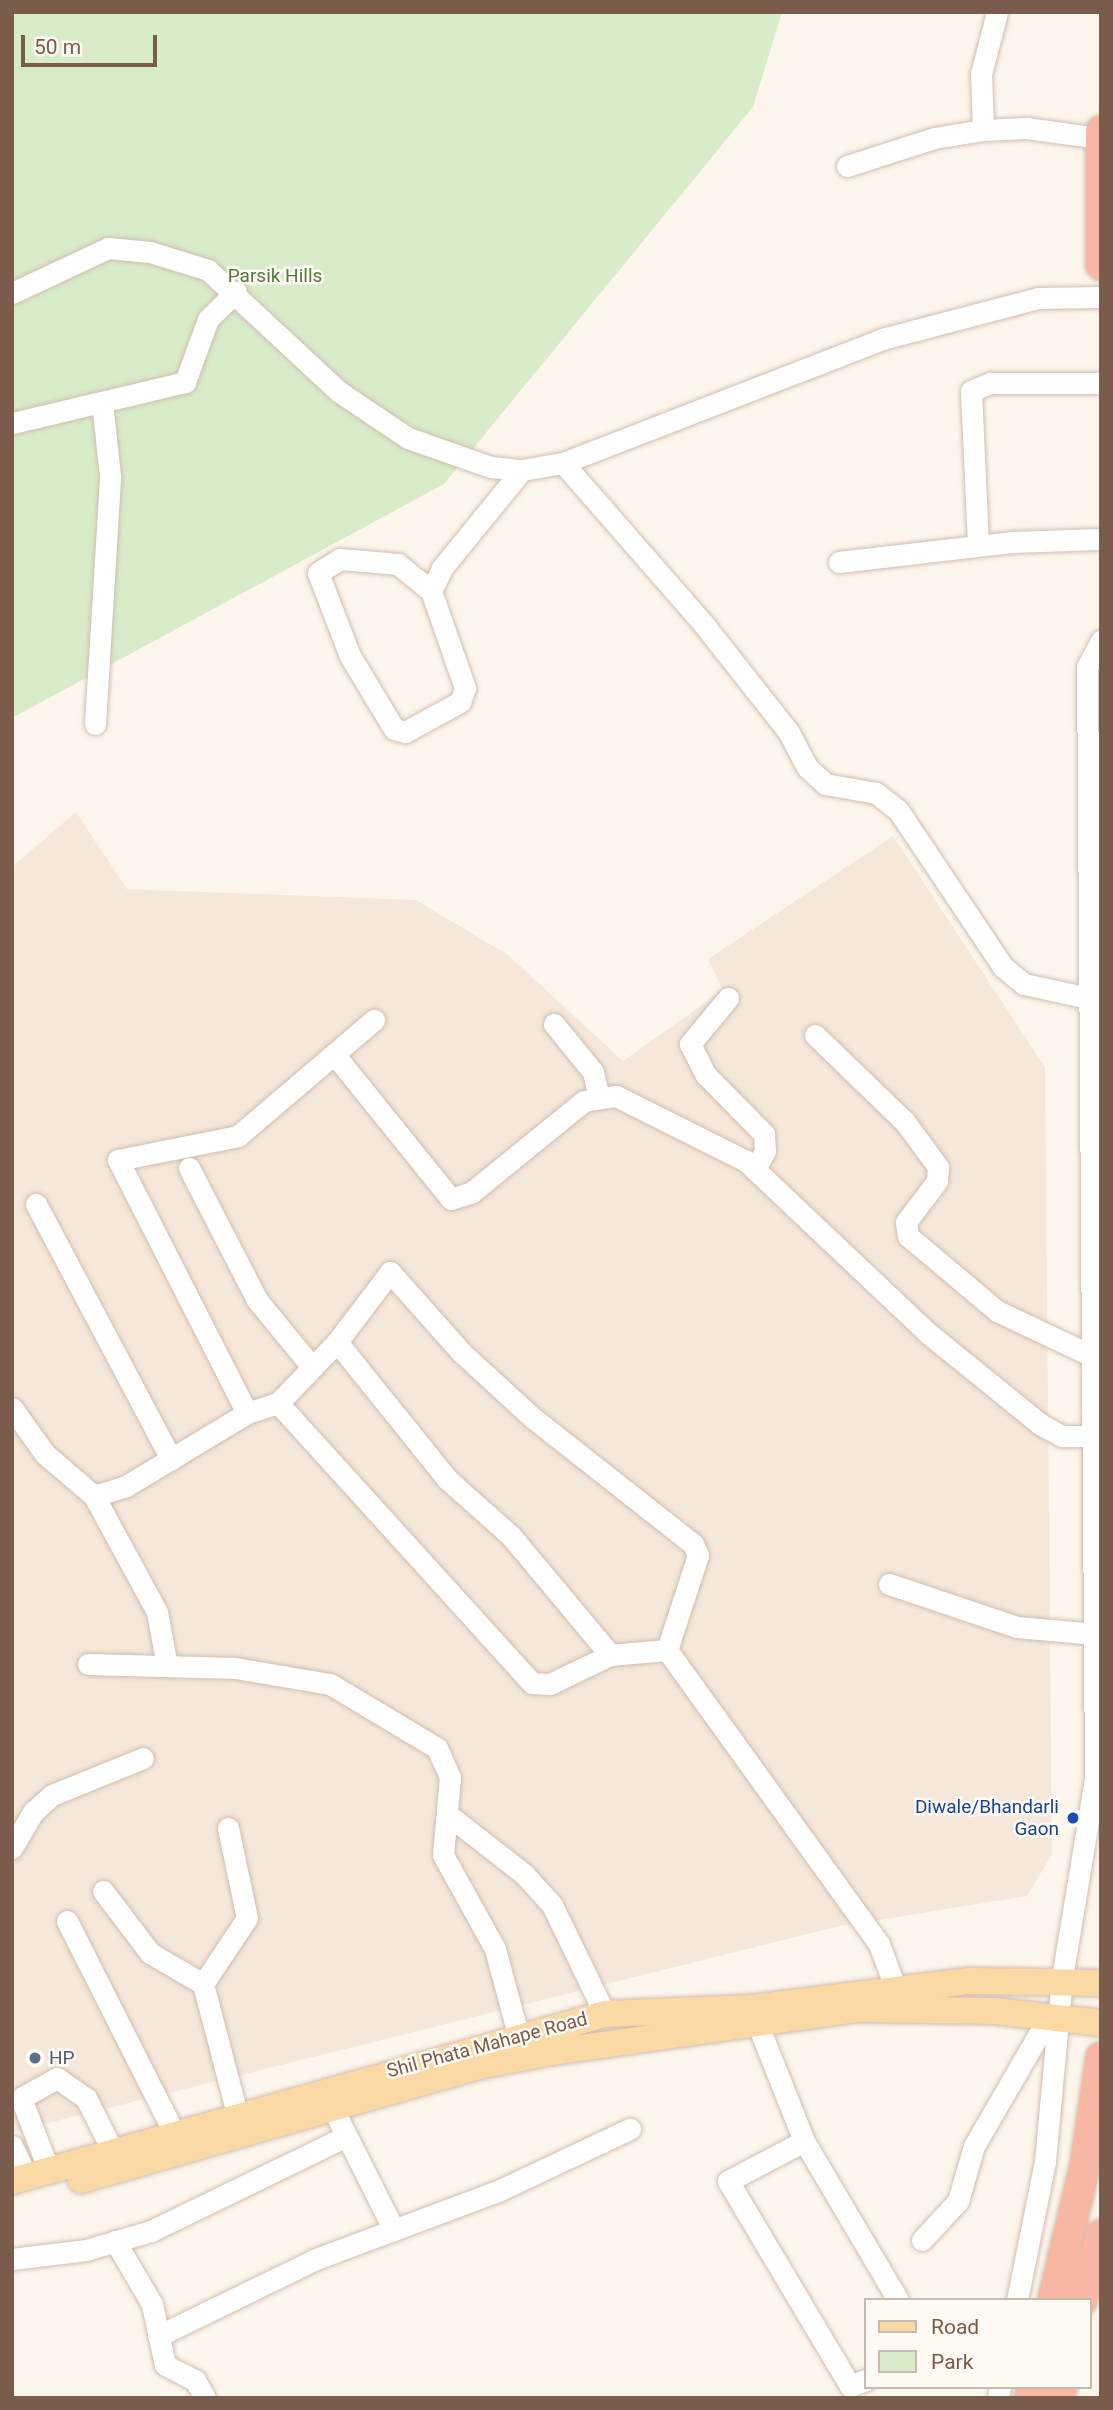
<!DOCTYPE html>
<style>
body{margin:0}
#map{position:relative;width:1113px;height:2410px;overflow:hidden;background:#fdf6ec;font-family:Roboto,sans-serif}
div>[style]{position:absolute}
.residential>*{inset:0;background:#f5e8da}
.green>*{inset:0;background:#d8ecc9}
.roads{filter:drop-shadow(0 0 2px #d1beb0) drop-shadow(0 0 2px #d1beb0)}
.minor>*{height:21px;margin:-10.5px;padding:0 10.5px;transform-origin:10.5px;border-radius:10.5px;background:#fff}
.major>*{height:26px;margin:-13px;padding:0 13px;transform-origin:13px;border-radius:13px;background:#fbd9a5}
.highway>*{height:30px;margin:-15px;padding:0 15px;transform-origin:15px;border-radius:15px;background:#f7b7a3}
.dots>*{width:19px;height:19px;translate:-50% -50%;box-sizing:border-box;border:4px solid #fffaf3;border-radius:50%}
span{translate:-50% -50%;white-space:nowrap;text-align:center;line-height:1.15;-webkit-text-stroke:5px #fffaf3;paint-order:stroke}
.park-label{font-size:19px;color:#537a41}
.transit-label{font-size:19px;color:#164399}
.right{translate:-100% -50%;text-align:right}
.street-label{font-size:19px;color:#7a5c4d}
.service-label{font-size:19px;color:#4e5e75}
.left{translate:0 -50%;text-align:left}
.frame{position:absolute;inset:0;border:14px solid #7a5c4d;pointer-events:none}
.legend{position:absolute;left:864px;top:2298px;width:228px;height:91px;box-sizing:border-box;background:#fffaf3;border:2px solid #cabbb1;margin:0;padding:9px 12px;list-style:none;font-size:21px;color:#7a5c4d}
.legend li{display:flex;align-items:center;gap:14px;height:35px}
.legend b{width:35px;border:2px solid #cabbb1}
.scale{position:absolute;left:21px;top:35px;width:136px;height:32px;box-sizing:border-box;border:4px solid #7a5c4d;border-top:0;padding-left:9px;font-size:21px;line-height:24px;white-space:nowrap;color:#7a5c4d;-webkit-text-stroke:5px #fffaf3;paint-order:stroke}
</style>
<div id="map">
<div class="residential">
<i style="clip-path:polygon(76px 812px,127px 889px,416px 900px,508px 955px,623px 1061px,723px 990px,708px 959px,893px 836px,1045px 1067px,1052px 1854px,1027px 1896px,835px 1927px,12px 2132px,12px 867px)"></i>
</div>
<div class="green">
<i style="clip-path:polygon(12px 12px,782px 12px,753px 107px,444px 484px,12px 718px)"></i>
</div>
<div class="roads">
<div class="minor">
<i style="left:983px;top:130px;width:56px;rotate:-92deg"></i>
<i style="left:981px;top:74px;width:64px;rotate:-75.5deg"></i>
<i style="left:847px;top:166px;width:91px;rotate:-17.8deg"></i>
<i style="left:934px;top:138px;width:50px;rotate:-9.3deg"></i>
<i style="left:983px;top:130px;width:43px;rotate:-2.7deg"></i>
<i style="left:1026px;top:128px;width:75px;rotate:7.7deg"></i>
<i style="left:12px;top:293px;width:106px;rotate:-25.1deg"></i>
<i style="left:108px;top:248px;width:42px;rotate:5.4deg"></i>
<i style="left:150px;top:252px;width:61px;rotate:17.2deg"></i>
<i style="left:208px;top:270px;width:178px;rotate:42.9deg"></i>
<i style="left:338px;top:391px;width:84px;rotate:33.9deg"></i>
<i style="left:408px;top:438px;width:88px;rotate:19.3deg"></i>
<i style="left:491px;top:467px;width:31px;rotate:6deg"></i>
<i style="left:522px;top:470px;width:42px;rotate:-9.7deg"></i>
<i style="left:563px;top:463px;width:342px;rotate:-21.2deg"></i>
<i style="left:882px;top:339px;width:161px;rotate:-14.7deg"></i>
<i style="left:1038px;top:298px;width:63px;rotate:-0.9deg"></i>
<i style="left:12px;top:423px;width:178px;rotate:-13.3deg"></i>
<i style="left:185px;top:382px;width:67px;rotate:-69.9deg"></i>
<i style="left:208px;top:319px;width:39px;rotate:-44deg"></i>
<i style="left:563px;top:463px;width:216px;rotate:48.9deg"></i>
<i style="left:705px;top:626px;width:134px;rotate:51.7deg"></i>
<i style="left:788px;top:731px;width:41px;rotate:62.2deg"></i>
<i style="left:807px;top:767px;width:25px;rotate:43deg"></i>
<i style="left:825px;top:784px;width:52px;rotate:10deg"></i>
<i style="left:876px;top:793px;width:28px;rotate:38deg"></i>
<i style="left:898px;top:810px;width:189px;rotate:56.2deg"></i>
<i style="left:1003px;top:967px;width:27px;rotate:39deg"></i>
<i style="left:1024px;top:984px;width:66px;rotate:12.2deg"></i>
<i style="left:978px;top:545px;width:154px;rotate:-92.6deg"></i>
<i style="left:971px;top:391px;width:21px;rotate:-23deg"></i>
<i style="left:990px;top:383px;width:111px"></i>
<i style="left:839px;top:562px;width:173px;rotate:-6.6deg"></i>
<i style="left:1011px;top:542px;width:90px;rotate:-1.9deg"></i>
<i style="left:431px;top:591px;width:43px;rotate:-140.7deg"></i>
<i style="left:398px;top:564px;width:58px;rotate:-175.1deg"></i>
<i style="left:340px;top:559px;width:26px;rotate:148deg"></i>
<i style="left:318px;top:573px;width:89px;rotate:68.9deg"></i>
<i style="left:350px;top:656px;width:85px;rotate:58.9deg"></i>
<i style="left:394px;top:729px;width:11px;rotate:15deg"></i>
<i style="left:405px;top:732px;width:63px;rotate:-28.6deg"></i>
<i style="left:460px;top:702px;width:15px;rotate:-70deg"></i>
<i style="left:465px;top:688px;width:103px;rotate:-109.3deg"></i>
<i style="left:431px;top:591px;width:25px;rotate:-64deg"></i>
<i style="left:442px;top:568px;width:127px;rotate:-50.8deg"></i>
<i style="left:95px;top:724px;width:248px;rotate:-86.5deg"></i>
<i style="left:110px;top:476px;width:74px;rotate:-96.2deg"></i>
<i style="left:728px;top:998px;width:60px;rotate:129.6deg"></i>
<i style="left:690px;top:1044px;width:35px;rotate:63deg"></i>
<i style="left:706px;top:1075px;width:83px;rotate:45.5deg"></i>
<i style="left:764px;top:1134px;width:17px;rotate:87deg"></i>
<i style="left:765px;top:1151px;width:21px;rotate:119deg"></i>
<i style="left:554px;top:1024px;width:62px;rotate:50.9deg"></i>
<i style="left:593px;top:1072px;width:23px;rotate:77deg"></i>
<i style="left:815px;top:1035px;width:125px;rotate:44deg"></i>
<i style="left:905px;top:1122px;width:56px;rotate:53.7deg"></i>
<i style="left:938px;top:1167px;width:14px;rotate:94deg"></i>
<i style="left:937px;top:1181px;width:51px;rotate:127.1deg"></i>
<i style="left:906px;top:1222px;width:14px;rotate:82deg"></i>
<i style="left:908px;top:1236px;width:116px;rotate:40.1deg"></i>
<i style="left:997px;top:1311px;width:105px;rotate:25.3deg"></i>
<i style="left:334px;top:1054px;width:186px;rotate:51.1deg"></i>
<i style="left:451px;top:1199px;width:22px;rotate:-18deg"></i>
<i style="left:472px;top:1192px;width:144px;rotate:-39.1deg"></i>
<i style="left:584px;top:1101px;width:32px;rotate:-9deg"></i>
<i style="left:616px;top:1096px;width:145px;rotate:26.6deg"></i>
<i style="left:746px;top:1161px;width:252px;rotate:43.4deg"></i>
<i style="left:929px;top:1334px;width:143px;rotate:39deg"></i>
<i style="left:1040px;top:1424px;width:25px;rotate:29deg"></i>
<i style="left:1062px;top:1436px;width:32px"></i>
<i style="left:189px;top:1168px;width:148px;rotate:62.7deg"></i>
<i style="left:257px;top:1300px;width:87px;rotate:50.6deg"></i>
<i style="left:36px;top:1204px;width:289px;rotate:62.1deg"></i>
<i style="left:337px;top:1342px;width:176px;rotate:51.2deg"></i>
<i style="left:447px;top:1479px;width:86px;rotate:41.7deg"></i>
<i style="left:511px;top:1536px;width:155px;rotate:50.2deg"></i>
<i style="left:12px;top:1408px;width:57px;rotate:54.3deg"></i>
<i style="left:45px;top:1454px;width:65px;rotate:40.6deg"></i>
<i style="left:94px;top:1496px;width:34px;rotate:-17deg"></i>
<i style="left:126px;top:1486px;width:141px;rotate:-31.1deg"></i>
<i style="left:247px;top:1413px;width:33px;rotate:-18deg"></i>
<i style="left:278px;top:1403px;width:378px;rotate:47.8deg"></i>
<i style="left:532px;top:1683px;width:18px;rotate:3deg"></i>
<i style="left:550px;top:1684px;width:67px;rotate:-25.8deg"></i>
<i style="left:610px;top:1655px;width:57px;rotate:-5deg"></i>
<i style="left:667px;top:1650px;width:100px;rotate:-71.9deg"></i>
<i style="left:698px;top:1555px;width:12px;rotate:-114deg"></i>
<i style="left:693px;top:1544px;width:202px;rotate:-141.8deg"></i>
<i style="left:534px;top:1419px;width:99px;rotate:-137.5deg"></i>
<i style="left:461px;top:1352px;width:107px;rotate:-131.6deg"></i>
<i style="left:390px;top:1272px;width:88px;rotate:127.1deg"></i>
<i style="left:337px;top:1342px;width:85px;rotate:134deg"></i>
<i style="left:247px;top:1413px;width:284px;rotate:-117deg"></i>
<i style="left:118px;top:1160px;width:122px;rotate:-11.3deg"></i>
<i style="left:238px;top:1136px;width:179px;rotate:-40.5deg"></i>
<i style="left:94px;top:1496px;width:132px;rotate:61.5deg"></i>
<i style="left:157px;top:1612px;width:55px;rotate:79.5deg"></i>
<i style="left:889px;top:1584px;width:135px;rotate:18.6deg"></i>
<i style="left:1017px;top:1627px;width:79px;rotate:5.1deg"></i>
<i style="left:667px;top:1650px;width:362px;rotate:54.2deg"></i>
<i style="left:879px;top:1944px;width:46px;rotate:69.6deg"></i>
<i style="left:88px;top:1664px;width:147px;rotate:1.6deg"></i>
<i style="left:235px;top:1668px;width:96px;rotate:9.6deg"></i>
<i style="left:330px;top:1684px;width:125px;rotate:30.9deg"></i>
<i style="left:437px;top:1748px;width:32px;rotate:66deg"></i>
<i style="left:450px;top:1777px;width:78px;rotate:95.1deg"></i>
<i style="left:443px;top:1855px;width:107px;rotate:61deg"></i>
<i style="left:495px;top:1949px;width:88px;rotate:74.9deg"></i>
<i style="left:447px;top:1814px;width:98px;rotate:37.9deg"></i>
<i style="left:524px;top:1874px;width:42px;rotate:47.9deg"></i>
<i style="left:552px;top:1905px;width:121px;rotate:64.1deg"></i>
<i style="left:228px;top:1828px;width:92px;rotate:78.1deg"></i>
<i style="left:247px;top:1918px;width:79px;rotate:123.7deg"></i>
<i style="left:203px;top:1984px;width:134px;rotate:75.3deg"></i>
<i style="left:12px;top:1848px;width:42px;rotate:-59.7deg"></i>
<i style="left:33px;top:1812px;width:25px;rotate:-42deg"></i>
<i style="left:52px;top:1795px;width:98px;rotate:-22.1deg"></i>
<i style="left:103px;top:1891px;width:78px;rotate:52.8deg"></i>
<i style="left:150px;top:1953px;width:61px;rotate:30.3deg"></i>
<i style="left:67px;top:1921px;width:237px;rotate:63.2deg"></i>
<i style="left:752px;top:2010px;width:141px;rotate:68.3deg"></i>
<i style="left:804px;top:2141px;width:185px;rotate:59.4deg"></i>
<i style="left:326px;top:2095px;width:151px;rotate:63.3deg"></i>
<i style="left:804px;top:2141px;width:86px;rotate:152.2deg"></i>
<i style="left:728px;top:2181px;width:239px;rotate:59.2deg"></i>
<i style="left:850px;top:2386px;width:17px;rotate:-21deg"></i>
<i style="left:12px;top:2146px;width:34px;rotate:64deg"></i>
<i style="left:49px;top:2171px;width:78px;rotate:-111deg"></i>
<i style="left:21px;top:2098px;width:41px;rotate:-29.1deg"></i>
<i style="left:57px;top:2078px;width:35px;rotate:35deg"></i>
<i style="left:86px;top:2098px;width:60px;rotate:63.4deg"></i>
<i style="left:922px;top:2240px;width:53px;rotate:-47.3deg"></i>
<i style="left:958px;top:2201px;width:57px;rotate:-73.8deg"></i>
<i style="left:974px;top:2146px;width:151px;rotate:-59.9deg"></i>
<i style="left:115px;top:2241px;width:73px;rotate:59.6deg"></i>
<i style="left:152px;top:2304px;width:62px;rotate:78deg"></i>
<i style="left:165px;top:2365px;width:34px;rotate:27deg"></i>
<i style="left:195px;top:2380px;width:21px;rotate:61deg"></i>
<i style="left:12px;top:2259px;width:75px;rotate:-6.9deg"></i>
<i style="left:86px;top:2250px;width:68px;rotate:-16.3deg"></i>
<i style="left:151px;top:2231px;width:216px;rotate:-25.9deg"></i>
<i style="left:1017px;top:2300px;width:142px;rotate:-78.6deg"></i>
<i style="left:1045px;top:2161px;width:184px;rotate:-84.7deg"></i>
<i style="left:1062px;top:1978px;width:203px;rotate:-80.6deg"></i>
<i style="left:1095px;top:1778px;width:1111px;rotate:-90.41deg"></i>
<i style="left:1087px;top:667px;width:30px;rotate:-62deg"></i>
<i style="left:158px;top:2336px;width:176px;rotate:-26deg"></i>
<i style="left:316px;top:2259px;width:194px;rotate:-20.5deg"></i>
<i style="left:498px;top:2191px;width:146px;rotate:-25.2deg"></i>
<i style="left:998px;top:2398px;width:11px;rotate:-80deg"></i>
</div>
<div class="major">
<i style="left:81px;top:2180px;width:409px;rotate:-16deg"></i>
<i style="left:474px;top:2067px;width:79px;rotate:-10.9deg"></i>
<i style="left:552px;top:2052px;width:309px;rotate:-8deg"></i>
<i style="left:858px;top:2009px;width:136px;rotate:0.8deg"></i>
<i style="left:994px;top:2011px;width:108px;rotate:6.4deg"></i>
<i style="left:12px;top:2181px;width:616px;rotate:-15.73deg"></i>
<i style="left:605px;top:2014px;width:147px;rotate:-2.3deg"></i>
<i style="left:752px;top:2008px;width:219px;rotate:-7.1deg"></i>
<i style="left:969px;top:1981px;width:132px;rotate:0.9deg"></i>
</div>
<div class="highway">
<i style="left:1101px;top:131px;width:134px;rotate:90deg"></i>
<i style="left:1053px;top:2300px;width:138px;rotate:-76.6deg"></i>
<i style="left:1085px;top:2166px;width:110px;rotate:-81.6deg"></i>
<i style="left:1082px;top:2300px;width:68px;rotate:-73.7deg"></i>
<i style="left:1030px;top:2398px;width:11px;rotate:-75deg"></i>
<i style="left:1059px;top:2398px;width:11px;rotate:-75deg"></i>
</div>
</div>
<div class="dots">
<i style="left:1073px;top:1818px;background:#1a4fb4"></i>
<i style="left:35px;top:2058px;background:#5c6f8a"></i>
</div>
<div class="park-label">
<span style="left:275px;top:276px">Parsik Hills</span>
</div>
<div class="transit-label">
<span class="right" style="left:1059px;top:1818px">Diwale/Bhandarli<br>Gaon</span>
</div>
<div class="street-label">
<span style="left:487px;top:2045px;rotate:-15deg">Shil Phata Mahape Road</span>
</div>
<div class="service-label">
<span class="left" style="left:49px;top:2058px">HP</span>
</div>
<div class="frame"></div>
<ul class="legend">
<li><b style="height:9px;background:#fbd9a5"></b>Road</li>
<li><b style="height:19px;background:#d8ecc9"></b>Park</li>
</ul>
<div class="scale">50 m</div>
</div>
